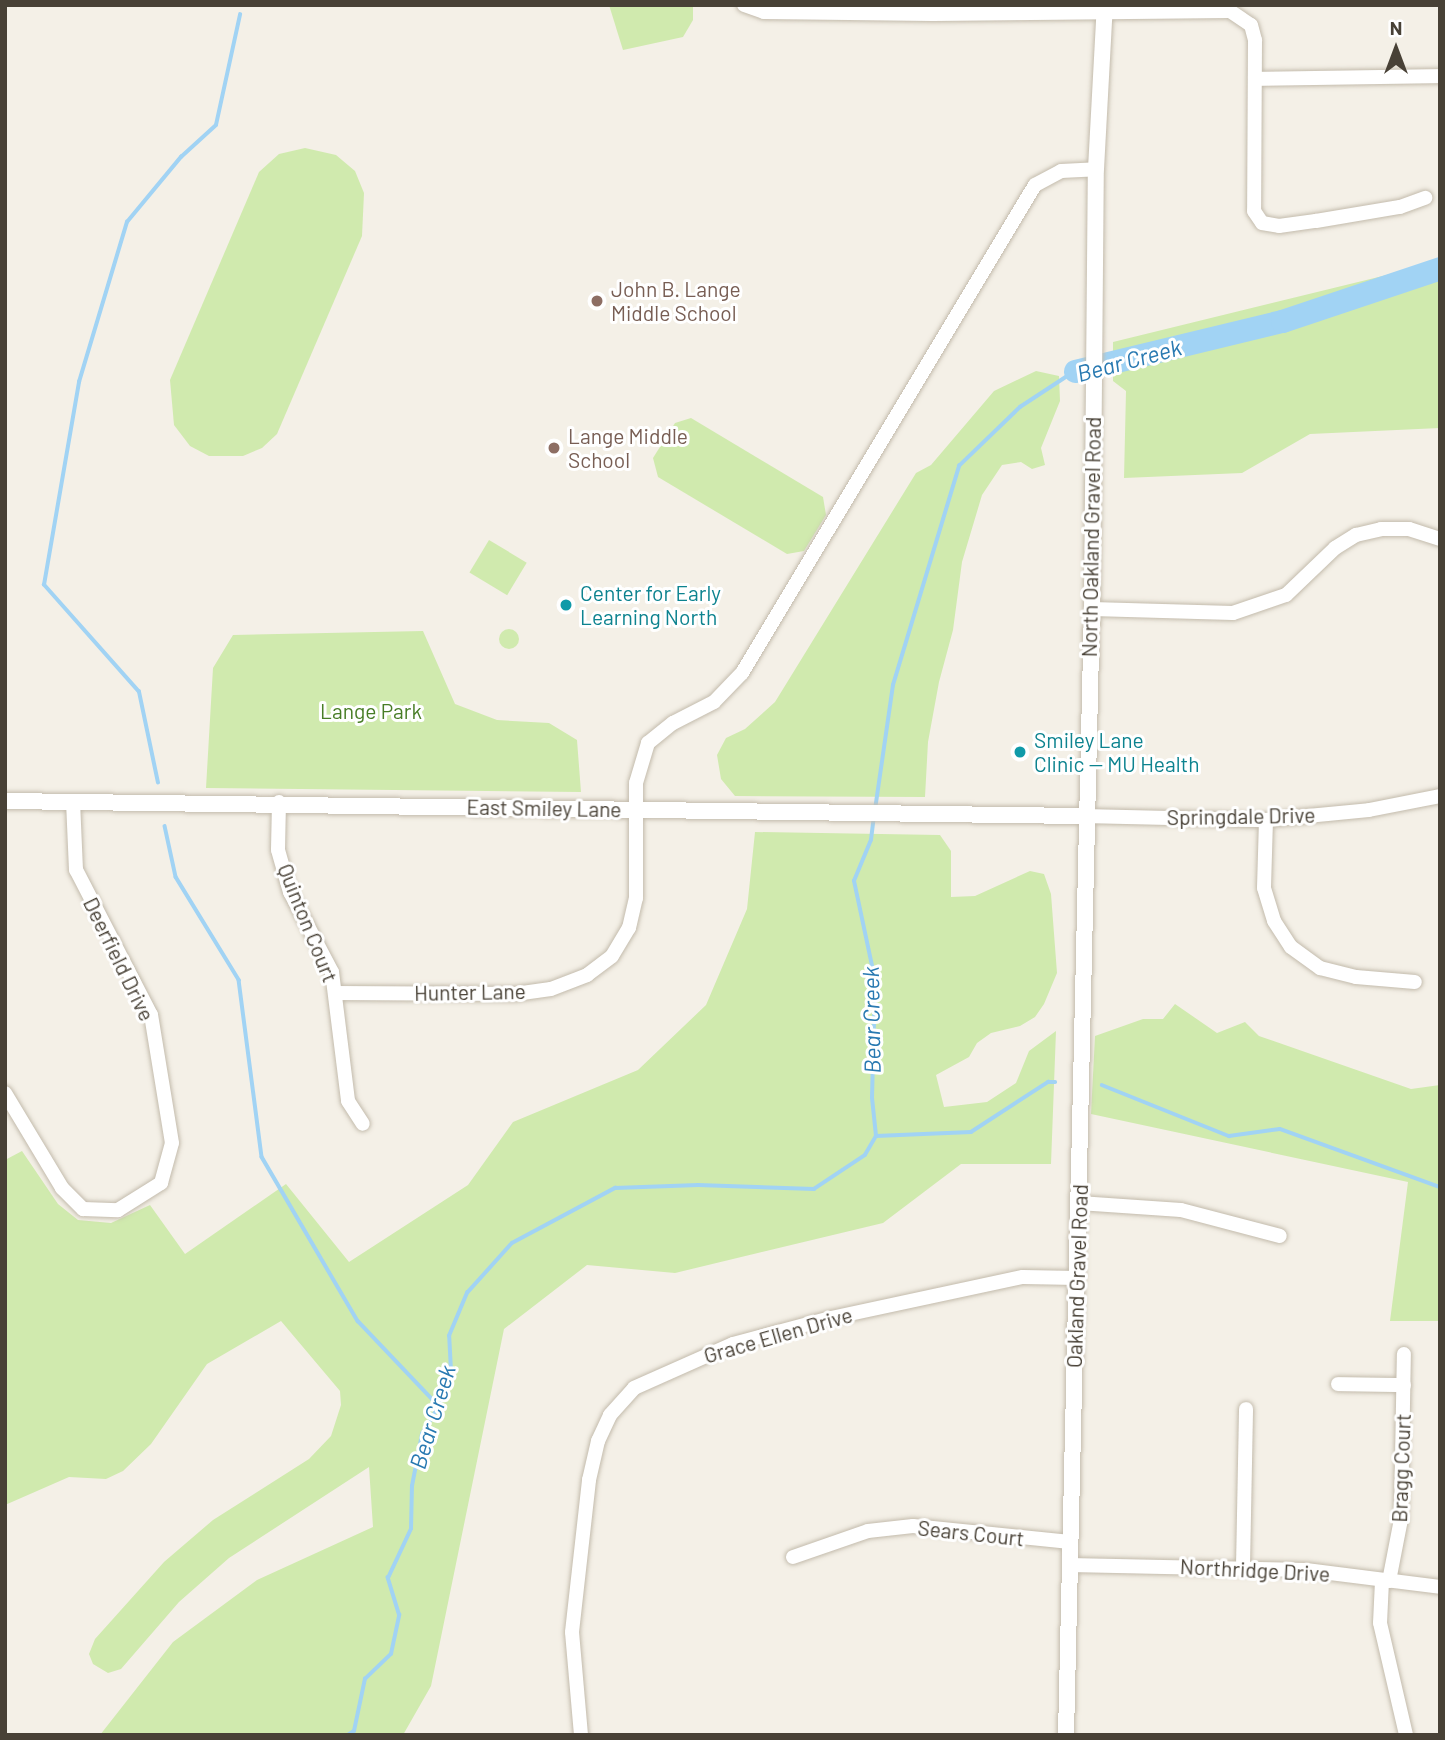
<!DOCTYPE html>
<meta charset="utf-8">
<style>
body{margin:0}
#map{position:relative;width:1445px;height:1740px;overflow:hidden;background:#f4f0e7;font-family:Barlow,sans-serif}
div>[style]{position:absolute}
.green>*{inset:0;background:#d0eaae;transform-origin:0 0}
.round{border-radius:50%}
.stream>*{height:3.5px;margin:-1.75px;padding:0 1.75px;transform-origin:1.75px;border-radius:1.75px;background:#a1d3f4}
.river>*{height:23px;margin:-11.5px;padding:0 11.5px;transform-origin:11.5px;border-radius:11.5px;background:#a1d3f4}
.roads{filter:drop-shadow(0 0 2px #c3bbac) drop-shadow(0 0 2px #c3bbac)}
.minor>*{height:14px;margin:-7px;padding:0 7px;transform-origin:7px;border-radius:7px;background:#fff}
.tertiary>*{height:16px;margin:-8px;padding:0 8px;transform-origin:8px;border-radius:8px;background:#fff}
.dots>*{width:19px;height:19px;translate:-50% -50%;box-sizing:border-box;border:4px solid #fff;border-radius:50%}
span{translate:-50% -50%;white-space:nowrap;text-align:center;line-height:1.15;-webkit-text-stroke:6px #fff;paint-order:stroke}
.education-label{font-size:21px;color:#785e54}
.left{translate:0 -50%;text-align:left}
.street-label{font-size:21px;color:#484136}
.culture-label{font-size:21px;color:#0d838f}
.park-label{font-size:21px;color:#487d26}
.water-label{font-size:23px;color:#2879b1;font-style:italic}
.frame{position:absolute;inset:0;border:7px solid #484136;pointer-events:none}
.north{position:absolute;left:1361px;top:14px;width:70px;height:70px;-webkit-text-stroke:5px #fff;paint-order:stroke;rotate:0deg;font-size:19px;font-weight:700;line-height:28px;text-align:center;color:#484136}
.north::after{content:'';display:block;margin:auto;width:24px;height:32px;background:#484136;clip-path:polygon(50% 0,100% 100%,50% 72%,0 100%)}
</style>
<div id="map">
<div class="green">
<i style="clip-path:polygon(609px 5px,693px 5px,693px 20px,683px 37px,623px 50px)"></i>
<i style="clip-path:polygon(305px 148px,336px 155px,355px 171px,364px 193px,362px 236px,277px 434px,262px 448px,243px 456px,209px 456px,190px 446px,174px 425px,170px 380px,259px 172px,279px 154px)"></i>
<i style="clip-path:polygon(1440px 262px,1440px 428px,1310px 434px,1242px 473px,1124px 478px,1126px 391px,1113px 381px,1113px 342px)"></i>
<i style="clip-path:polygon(1036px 371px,1059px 376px,1060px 401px,1041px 448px,1045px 465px,1032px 469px,1021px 462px,1002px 465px,982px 495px,962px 562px,953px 630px,939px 682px,928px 742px,925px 797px,735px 796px,721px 779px,717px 755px,726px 738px,745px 729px,775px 702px,916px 473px,931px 465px,994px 391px)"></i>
<i style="clip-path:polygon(691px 418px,823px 497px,826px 515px,804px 551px,787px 554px,658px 477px,653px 458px,675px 423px)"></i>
<i style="left:489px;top:540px;width:44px;height:38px;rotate:31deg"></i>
<i class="round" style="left:499px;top:629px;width:20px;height:20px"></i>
<i style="clip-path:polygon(423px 631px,455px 704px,497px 720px,549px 723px,577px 740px,581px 792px,206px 788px,213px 668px,233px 635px)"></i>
<i style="clip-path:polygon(755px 832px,940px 835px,951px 851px,951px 897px,975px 896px,1030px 871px,1044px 874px,1051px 894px,1057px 973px,1044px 1004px,1035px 1017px,1020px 1026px,991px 1033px,977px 1043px,969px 1057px,936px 1075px,944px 1107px,987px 1102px,1016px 1083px,1029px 1051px,1056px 1031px,1051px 1164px,961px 1164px,883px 1223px,675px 1273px,587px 1265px,504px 1329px,431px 1686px,403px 1735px,100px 1735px,173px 1642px,257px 1580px,373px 1527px,369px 1467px,229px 1558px,179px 1602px,121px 1669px,108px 1673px,93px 1664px,89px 1654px,95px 1639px,164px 1562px,213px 1520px,309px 1459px,331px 1436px,341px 1405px,340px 1391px,281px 1321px,207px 1364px,151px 1444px,123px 1471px,106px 1479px,69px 1477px,5px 1505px,5px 1160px,22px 1151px,58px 1204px,78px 1220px,111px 1223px,150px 1205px,185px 1254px,286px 1184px,349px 1262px,468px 1185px,513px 1122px,638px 1070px,706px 1005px,747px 909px)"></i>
<i style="clip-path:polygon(1175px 1004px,1217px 1033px,1245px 1022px,1259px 1036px,1411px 1089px,1440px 1085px,1440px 1321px,1390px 1321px,1408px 1182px,1091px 1114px,1095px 1036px,1143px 1019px,1163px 1019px)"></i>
</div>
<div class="stream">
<i style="left:158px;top:783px;width:93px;rotate:-101.8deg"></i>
<i style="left:139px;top:692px;width:143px;rotate:-131.6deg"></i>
<i style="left:44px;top:585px;width:206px;rotate:-80.2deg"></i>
<i style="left:79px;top:382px;width:167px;rotate:-73.3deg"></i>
<i style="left:127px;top:222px;width:85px;rotate:-50.3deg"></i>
<i style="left:181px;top:157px;width:47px;rotate:-42.4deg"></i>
<i style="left:216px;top:125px;width:113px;rotate:-77.7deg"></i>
<i style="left:875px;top:810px;width:126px;rotate:-81.8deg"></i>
<i style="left:893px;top:685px;width:229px;rotate:-73.2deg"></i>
<i style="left:959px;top:466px;width:85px;rotate:-44deg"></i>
<i style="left:1020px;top:407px;width:66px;rotate:-33.2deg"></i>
<i style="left:165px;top:826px;width:52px;rotate:77.8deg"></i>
<i style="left:176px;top:877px;width:121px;rotate:58.5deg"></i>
<i style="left:239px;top:980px;width:178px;rotate:82.6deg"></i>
<i style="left:262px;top:1157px;width:190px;rotate:59.7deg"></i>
<i style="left:358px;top:1321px;width:117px;rotate:46.4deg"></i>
<i style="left:1102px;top:1085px;width:137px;rotate:21.9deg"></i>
<i style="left:1229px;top:1136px;width:51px;rotate:-7.8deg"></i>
<i style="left:1280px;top:1129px;width:170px;rotate:19.9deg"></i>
<i style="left:876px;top:1136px;width:95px;rotate:-2.4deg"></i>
<i style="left:971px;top:1132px;width:92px;rotate:-33deg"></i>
<i style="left:1048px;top:1082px;width:7px"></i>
<i style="left:348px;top:1735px;width:7px;rotate:-34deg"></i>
<i style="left:354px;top:1731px;width:53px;rotate:-78.1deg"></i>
<i style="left:365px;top:1679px;width:36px;rotate:-44deg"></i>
<i style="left:391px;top:1654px;width:40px;rotate:-78deg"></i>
<i style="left:399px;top:1615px;width:39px;rotate:-107deg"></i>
<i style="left:388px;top:1578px;width:54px;rotate:-64.9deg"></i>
<i style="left:411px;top:1529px;width:43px;rotate:-88.7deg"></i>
<i style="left:412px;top:1486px;width:53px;rotate:-79.1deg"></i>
<i style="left:422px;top:1434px;width:33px;rotate:-59deg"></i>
<i style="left:439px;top:1406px;width:37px;rotate:-71deg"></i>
<i style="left:451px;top:1371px;width:35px;rotate:-93deg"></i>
<i style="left:449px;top:1336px;width:47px;rotate:-67.3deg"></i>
<i style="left:467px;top:1293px;width:67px;rotate:-48deg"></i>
<i style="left:512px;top:1243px;width:117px;rotate:-28.1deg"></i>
<i style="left:615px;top:1188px;width:83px;rotate:-2.1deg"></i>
<i style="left:698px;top:1185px;width:116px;rotate:2deg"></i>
<i style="left:814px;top:1189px;width:61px;rotate:-33.7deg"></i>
<i style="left:865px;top:1155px;width:22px;rotate:-60deg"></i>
<i style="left:876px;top:1136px;width:38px;rotate:-96deg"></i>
<i style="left:872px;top:1098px;width:118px;rotate:-88.5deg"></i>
<i style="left:875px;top:980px;width:101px;rotate:-102deg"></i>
<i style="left:854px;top:881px;width:44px;rotate:-67.5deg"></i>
<i style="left:871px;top:840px;width:23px;rotate:-83deg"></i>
</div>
<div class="river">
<i style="left:1075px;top:371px;width:213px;rotate:-13.6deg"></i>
<i style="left:1282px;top:321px;width:167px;rotate:-18.5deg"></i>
</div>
<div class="roads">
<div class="minor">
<i style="left:744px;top:5px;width:21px;rotate:19deg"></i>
<i style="left:764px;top:12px;width:169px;rotate:0.7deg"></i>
<i style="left:933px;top:14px;width:297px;rotate:-0.6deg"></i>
<i style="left:1230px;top:11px;width:25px;rotate:34deg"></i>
<i style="left:1251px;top:25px;width:16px;rotate:75deg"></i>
<i style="left:1255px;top:40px;width:171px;rotate:90.3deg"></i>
<i style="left:1254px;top:211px;width:14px;rotate:56deg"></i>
<i style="left:1262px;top:223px;width:17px;rotate:10deg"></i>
<i style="left:1279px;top:226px;width:37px;rotate:-8deg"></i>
<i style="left:1316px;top:221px;width:85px;rotate:-9.5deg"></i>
<i style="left:1400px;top:207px;width:27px;rotate:-20deg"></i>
<i style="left:1255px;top:79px;width:185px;rotate:-0.9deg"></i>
<i style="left:1092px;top:609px;width:141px;rotate:1.6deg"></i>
<i style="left:1233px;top:613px;width:56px;rotate:-18.8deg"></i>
<i style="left:1286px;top:595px;width:68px;rotate:-43.8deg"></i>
<i style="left:1335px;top:548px;width:25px;rotate:-32deg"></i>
<i style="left:1356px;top:535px;width:26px;rotate:-13deg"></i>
<i style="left:1381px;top:529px;width:28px"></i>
<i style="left:1409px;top:529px;width:33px;rotate:18deg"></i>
<i style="left:279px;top:802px;width:48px;rotate:91.2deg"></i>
<i style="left:278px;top:850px;width:44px;rotate:74.1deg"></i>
<i style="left:290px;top:892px;width:90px;rotate:62.3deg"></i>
<i style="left:332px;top:972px;width:130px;rotate:82.9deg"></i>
<i style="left:348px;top:1101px;width:27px;rotate:57deg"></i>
<i style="left:1083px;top:816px;width:183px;rotate:1.3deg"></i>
<i style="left:1266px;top:820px;width:103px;rotate:-5.5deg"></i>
<i style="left:1369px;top:810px;width:72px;rotate:-11.2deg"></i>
<i style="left:1266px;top:820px;width:68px;rotate:91.7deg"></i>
<i style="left:1264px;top:888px;width:34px;rotate:73deg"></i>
<i style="left:1274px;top:921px;width:31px;rotate:57deg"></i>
<i style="left:1291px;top:947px;width:36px;rotate:36deg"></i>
<i style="left:1320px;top:968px;width:37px;rotate:14deg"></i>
<i style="left:1356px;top:977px;width:59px;rotate:4.8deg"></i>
<i style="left:335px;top:993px;width:180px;rotate:0.3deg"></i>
<i style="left:515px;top:994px;width:36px;rotate:-8deg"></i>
<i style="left:551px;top:989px;width:39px;rotate:-21deg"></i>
<i style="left:587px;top:975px;width:31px;rotate:-37deg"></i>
<i style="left:612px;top:956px;width:33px;rotate:-59deg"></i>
<i style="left:629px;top:928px;width:31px;rotate:-77deg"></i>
<i style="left:636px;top:898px;width:115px;rotate:-90deg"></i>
<i style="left:636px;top:783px;width:42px;rotate:-73.3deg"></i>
<i style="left:648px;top:743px;width:32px;rotate:-39deg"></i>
<i style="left:673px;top:723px;width:46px;rotate:-27.1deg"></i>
<i style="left:714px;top:702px;width:40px;rotate:-46deg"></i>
<i style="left:742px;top:673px;width:569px;rotate:-59.02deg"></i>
<i style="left:1035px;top:185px;width:30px;rotate:-28deg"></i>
<i style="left:1061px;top:171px;width:35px;rotate:-3deg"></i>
<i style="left:5px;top:1093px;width:111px;rotate:59deg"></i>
<i style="left:62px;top:1188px;width:30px;rotate:45deg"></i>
<i style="left:83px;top:1209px;width:35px;rotate:2deg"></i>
<i style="left:118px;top:1210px;width:51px;rotate:-32.1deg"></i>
<i style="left:161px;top:1183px;width:41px;rotate:-74.6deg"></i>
<i style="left:172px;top:1143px;width:130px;rotate:-99.3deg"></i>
<i style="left:151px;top:1015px;width:163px;rotate:-117.3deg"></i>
<i style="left:76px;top:870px;width:68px;rotate:-92.5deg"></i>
<i style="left:1079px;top:1203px;width:102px;rotate:3.9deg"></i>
<i style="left:1181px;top:1210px;width:102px;rotate:14.7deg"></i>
<i style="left:1338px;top:1384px;width:66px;rotate:0.9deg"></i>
<i style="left:793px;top:1557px;width:79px;rotate:-19.1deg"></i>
<i style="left:868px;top:1531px;width:45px;rotate:-6.3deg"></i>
<i style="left:913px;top:1526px;width:158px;rotate:5.8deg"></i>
<i style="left:1069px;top:1565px;width:237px;rotate:1.2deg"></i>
<i style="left:1306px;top:1570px;width:135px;rotate:7.2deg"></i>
<i style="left:1243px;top:1567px;width:158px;rotate:-88.9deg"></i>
<i style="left:1382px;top:1581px;width:42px;rotate:92.7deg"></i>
<i style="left:1380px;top:1623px;width:115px;rotate:76.9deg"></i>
<i style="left:1389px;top:1581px;width:63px;rotate:-79deg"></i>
<i style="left:1401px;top:1519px;width:165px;rotate:-89deg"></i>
<i style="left:581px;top:1735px;width:103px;rotate:-95deg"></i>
<i style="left:572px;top:1632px;width:153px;rotate:-83.6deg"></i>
<i style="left:589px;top:1480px;width:40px;rotate:-77deg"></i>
<i style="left:598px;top:1441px;width:29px;rotate:-65deg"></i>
<i style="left:610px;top:1415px;width:36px;rotate:-48deg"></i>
<i style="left:634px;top:1388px;width:108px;rotate:-24deg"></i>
<i style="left:733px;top:1344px;width:101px;rotate:-14.9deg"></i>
<i style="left:831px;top:1318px;width:196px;rotate:-12.1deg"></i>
<i style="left:1023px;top:1277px;width:54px;rotate:1.1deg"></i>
</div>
<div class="tertiary">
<i style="left:5px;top:801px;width:1078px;rotate:0.8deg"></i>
<i style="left:1066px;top:1735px;width:1126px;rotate:-88.68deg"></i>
<i style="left:1092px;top:609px;width:440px;rotate:-89.5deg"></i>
<i style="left:1096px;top:169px;width:164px;rotate:-86.9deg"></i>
</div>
</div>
<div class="dots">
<i style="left:597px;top:301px;background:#8d6e63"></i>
<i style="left:554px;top:448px;background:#8d6e63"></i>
<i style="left:566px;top:605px;background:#0f9aa8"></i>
<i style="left:1020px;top:752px;background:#0f9aa8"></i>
</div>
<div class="education-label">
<span class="left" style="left:611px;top:301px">John B. Lange<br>Middle School</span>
<span class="left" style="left:568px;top:448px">Lange Middle<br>School</span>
</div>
<div class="street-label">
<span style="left:1091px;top:537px;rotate:-89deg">North Oakland Gravel Road</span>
<span style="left:544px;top:808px;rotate:1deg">East Smiley Lane</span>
<span style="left:1241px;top:816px;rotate:-1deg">Springdale Drive</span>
<span style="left:308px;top:923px;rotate:68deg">Quinton Court</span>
<span style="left:119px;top:959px;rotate:64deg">Deerfield Drive</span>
<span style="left:470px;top:992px;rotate:-1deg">Hunter Lane</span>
<span style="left:1077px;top:1276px;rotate:-88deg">Oakland Gravel Road</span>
<span style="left:778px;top:1335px;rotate:-16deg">Grace Ellen Drive</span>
<span style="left:1401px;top:1468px;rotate:-88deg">Bragg Court</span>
<span style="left:971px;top:1533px;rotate:6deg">Sears Court</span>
<span style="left:1255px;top:1570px;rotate:3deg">Northridge Drive</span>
</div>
<div class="culture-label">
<span class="left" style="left:580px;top:605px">Center for Early<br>Learning North</span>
<span class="left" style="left:1034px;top:752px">Smiley Lane<br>Clinic — MU Health</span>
</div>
<div class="park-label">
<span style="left:371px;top:711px">Lange Park</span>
</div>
<div class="water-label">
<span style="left:1129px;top:360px;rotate:-15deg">Bear Creek</span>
<span style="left:871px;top:1020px;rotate:-91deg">Bear Creek</span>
<span style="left:432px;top:1417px;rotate:-73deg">Bear Creek</span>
</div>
<div class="frame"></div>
<div class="north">N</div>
</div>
